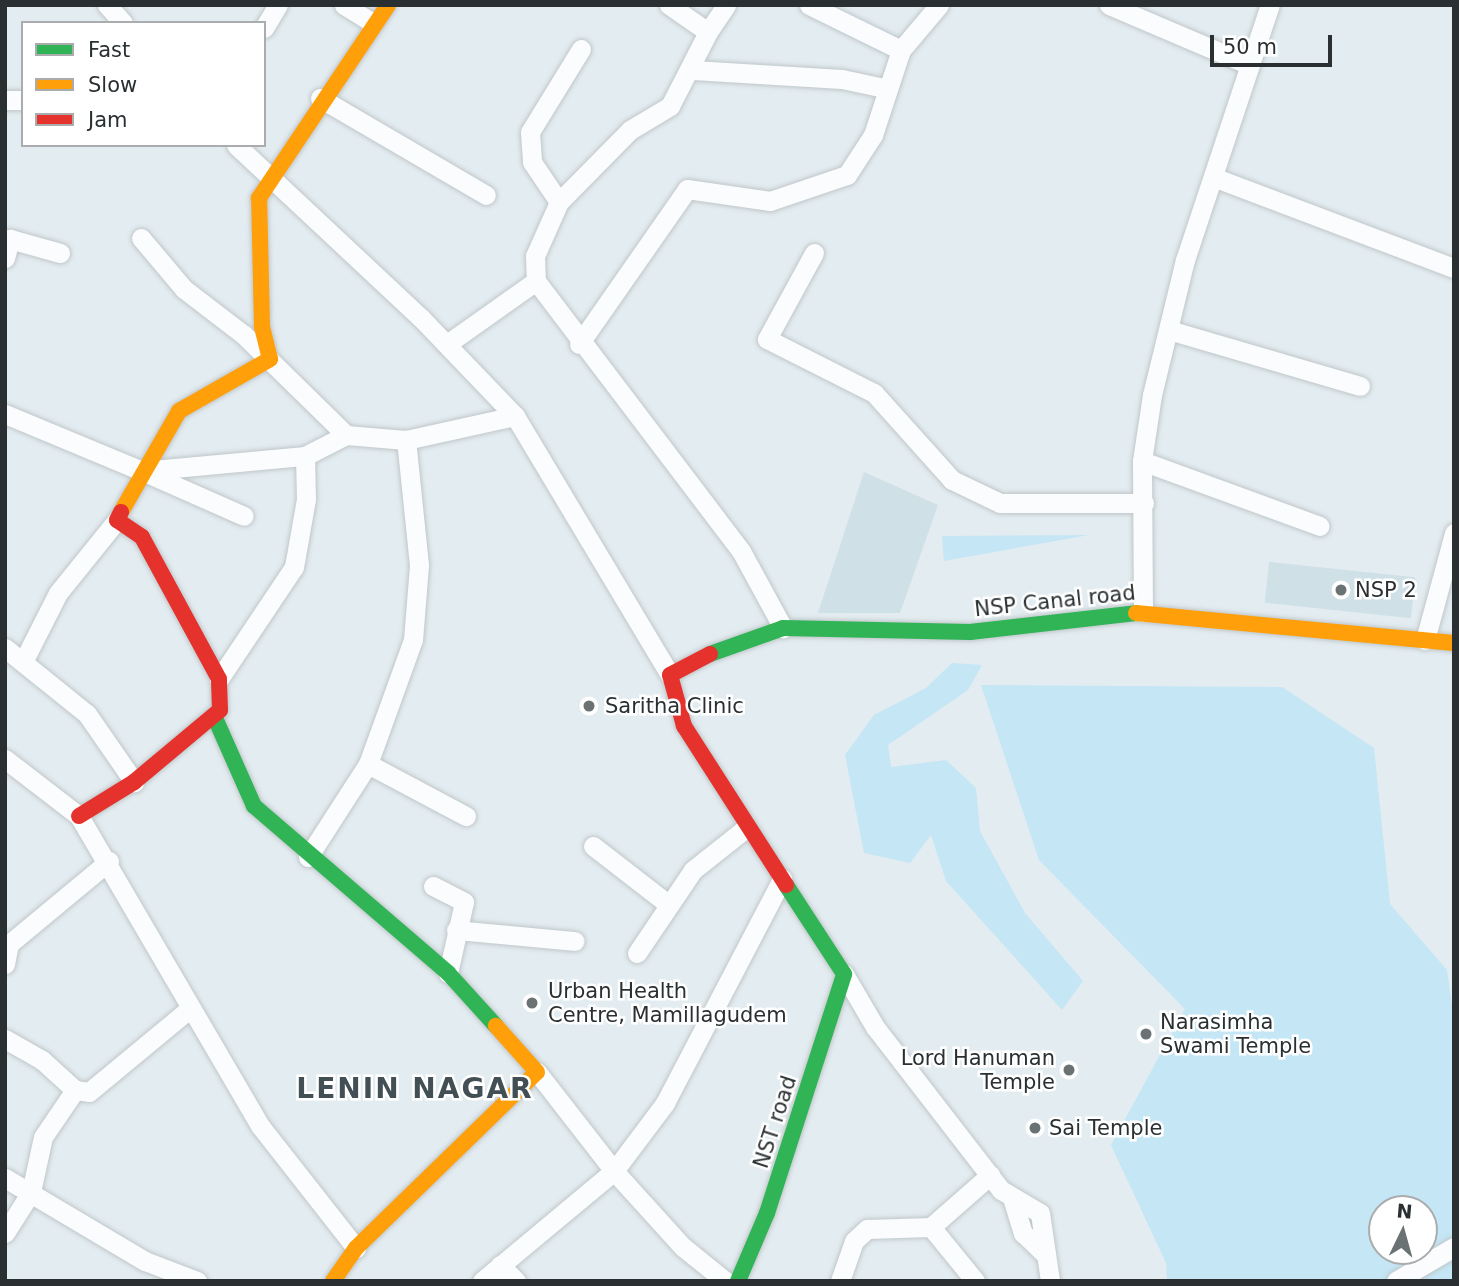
<!DOCTYPE html>
<style>
body{margin:0}
#map{position:relative;width:1459px;height:1286px;overflow:hidden;background:#e3ecf0;font-family:"DejaVu Sans",sans-serif}
div>[style]{position:absolute}
.built>*{inset:0;background:#cfe0e7;transform-origin:0 0}
.green>*{inset:0;background:#c4e6f5}
.roads{filter:drop-shadow(0 0 2px #c0c7ca) drop-shadow(0 0 2px #c0c7ca)}
.street>*{height:19px;margin:-9.5px;padding:0 9.5px;transform-origin:9.5px;border-radius:9.5px;background:#fbfcfd}
.fast>*{height:16px;margin:-8px;padding:0 8px;transform-origin:8px;border-radius:8px;background:#30b455}
.slow>*{height:16px;margin:-8px;padding:0 8px;transform-origin:8px;border-radius:8px;background:#ff9f0a}
.jam>*{height:16px;margin:-8px;padding:0 8px;transform-origin:8px;border-radius:8px;background:#e5322d}
.dots>*{width:19px;height:19px;translate:-50% -50%;box-sizing:border-box;border:4px solid #fff;border-radius:50%}
span{translate:-50% -50%;white-space:nowrap;text-align:center;line-height:1.15;-webkit-text-stroke:5px #fff;paint-order:stroke}
.poi-label{font-size:21px;color:#2a3032}
.left{translate:0 -50%;text-align:left}
.right{translate:-100% -50%;text-align:right}
.street-label{font-size:21px;color:#2a3032}
.district-label{font-size:28px;color:#424f55;font-weight:700;letter-spacing:2px}
.frame{position:absolute;inset:0;border:7px solid #2a3032;pointer-events:none}
.legend{position:absolute;left:21px;top:21px;width:245px;height:126px;box-sizing:border-box;background:#fff;border:2px solid #aaacad;margin:0;padding:9px 12px;list-style:none;font-size:21px;color:#2a3032}
.legend li{display:flex;align-items:center;gap:14px;height:35px}
.legend b{width:35px;border:2px solid #aaacad}
.north{position:absolute;left:1368px;top:1195px;width:70px;height:70px;box-sizing:border-box;background:#fff;border:2px solid #aaacad;border-radius:50%;rotate:5deg;font-size:19px;font-weight:700;line-height:28px;text-align:center;color:#2a3032}
.north::after{content:'';display:block;margin:auto;width:24px;height:32px;background:#6b7274;clip-path:polygon(50% 0,100% 100%,50% 72%,0 100%)}
.scale{position:absolute;left:1210px;top:35px;width:122px;height:32px;box-sizing:border-box;border:4px solid #2a3032;border-top:0;padding-left:9px;font-size:21px;line-height:24px;white-space:nowrap;color:#2a3032;-webkit-text-stroke:5px #fff;paint-order:stroke}
</style>
<div id="map">
<div class="built">
<i style="clip-path:polygon(864px 472px,938px 505px,900px 613px,818px 613px)"></i>
<i style="left:1269px;top:562px;width:147px;height:41px;rotate:6deg"></i>
</div>
<div class="green">
<i style="clip-path:polygon(1089px 535px,944px 561px,942px 536px)"></i>
<i style="clip-path:polygon(952px 663px,982px 665px,968px 690px,888px 745px,891px 767px,946px 760px,976px 788px,980px 831px,1025px 913px,1083px 981px,1062px 1010px,946px 881px,931px 835px,910px 863px,864px 853px,845px 755px,874px 715px,926px 688px)"></i>
<i style="clip-path:polygon(evenodd,981px 685px,1282px 687px,1374px 748px,1390px 904px,1447px 970px,1454px 1021px,1454px 1281px,1167px 1281px,1166px 1263px,1111px 1145px,1185px 1009px,1039px 860px,981px 685px,1382px 1209px,1424px 1209px,1424px 1251px,1382px 1251px,1382px 1209px)"></i>
</div>
<div class="roads">
<div class="street">
<i style="left:107px;top:5px;width:24px;rotate:48deg"></i>
<i style="left:344px;top:5px;width:34px;rotate:32deg"></i>
<i style="left:669px;top:5px;width:47px;rotate:34.7deg"></i>
<i style="left:708px;top:32px;width:32px;rotate:-56deg"></i>
<i style="left:809px;top:5px;width:102px;rotate:26.1deg"></i>
<i style="left:1109px;top:5px;width:153px;rotate:23.1deg"></i>
<i style="left:264px;top:28px;width:27px;rotate:-59deg"></i>
<i style="left:581px;top:49px;width:97px;rotate:121.6deg"></i>
<i style="left:530px;top:132px;width:30px;rotate:86deg"></i>
<i style="left:532px;top:162px;width:48px;rotate:56deg"></i>
<i style="left:559px;top:202px;width:59px;rotate:114deg"></i>
<i style="left:535px;top:256px;width:25px;rotate:88deg"></i>
<i style="left:536px;top:281px;width:339px;rotate:52.8deg"></i>
<i style="left:741px;top:551px;width:88px;rotate:61.4deg"></i>
<i style="left:693px;top:70px;width:149px;rotate:3.5deg"></i>
<i style="left:842px;top:79px;width:43px;rotate:12.1deg"></i>
<i style="left:320px;top:98px;width:192px;rotate:30.3deg"></i>
<i style="left:5px;top:100px;width:18px"></i>
<i style="left:236px;top:145px;width:253px;rotate:43.1deg"></i>
<i style="left:421px;top:318px;width:136px;rotate:46.2deg"></i>
<i style="left:515px;top:416px;width:302px;rotate:59.1deg"></i>
<i style="left:1213px;top:177px;width:258px;rotate:20.7deg"></i>
<i style="left:559px;top:202px;width:101px;rotate:-45.4deg"></i>
<i style="left:630px;top:130px;width:47px;rotate:-31deg"></i>
<i style="left:670px;top:106px;width:83px;rotate:-62.8deg"></i>
<i style="left:141px;top:238px;width:67px;rotate:49.9deg"></i>
<i style="left:184px;top:289px;width:76px;rotate:37.5deg"></i>
<i style="left:244px;top:335px;width:143px;rotate:44.4deg"></i>
<i style="left:814px;top:253px;width:98px;rotate:118.7deg"></i>
<i style="left:767px;top:339px;width:120px;rotate:26.8deg"></i>
<i style="left:874px;top:393px;width:117px;rotate:48.1deg"></i>
<i style="left:952px;top:480px;width:53px;rotate:25.6deg"></i>
<i style="left:1000px;top:503px;width:144px"></i>
<i style="left:5px;top:258px;width:20px;rotate:-75deg"></i>
<i style="left:10px;top:239px;width:52px;rotate:15.6deg"></i>
<i style="left:1169px;top:330px;width:199px;rotate:16.3deg"></i>
<i style="left:447px;top:344px;width:109px;rotate:-35.3deg"></i>
<i style="left:579px;top:344px;width:189px;rotate:-55.1deg"></i>
<i style="left:687px;top:189px;width:84px;rotate:8.2deg"></i>
<i style="left:770px;top:201px;width:81px;rotate:-18.7deg"></i>
<i style="left:847px;top:175px;width:48px;rotate:-57deg"></i>
<i style="left:873px;top:135px;width:89px;rotate:-71.8deg"></i>
<i style="left:901px;top:50px;width:59px;rotate:-49.8deg"></i>
<i style="left:5px;top:414px;width:148px;rotate:22.6deg"></i>
<i style="left:142px;top:471px;width:164px;rotate:-5.3deg"></i>
<i style="left:305px;top:456px;width:46px;rotate:-27.1deg"></i>
<i style="left:346px;top:435px;width:60px;rotate:4.8deg"></i>
<i style="left:406px;top:440px;width:112px;rotate:-12.4deg"></i>
<i style="left:1142px;top:461px;width:189px;rotate:20.1deg"></i>
<i style="left:142px;top:471px;width:111px;rotate:23.8deg"></i>
<i style="left:1143px;top:612px;width:151px;rotate:-90.4deg"></i>
<i style="left:1142px;top:461px;width:67px;rotate:-81.4deg"></i>
<i style="left:1152px;top:395px;width:139px;rotate:-76.3deg"></i>
<i style="left:1185px;top:260px;width:269px;rotate:-71.6deg"></i>
<i style="left:1425px;top:640px;width:111px;rotate:-74.8deg"></i>
<i style="left:5px;top:648px;width:105px;rotate:38.8deg"></i>
<i style="left:87px;top:714px;width:83px;rotate:55.3deg"></i>
<i style="left:24px;top:660px;width:75px;rotate:-63.1deg"></i>
<i style="left:58px;top:593px;width:94px;rotate:-51.1deg"></i>
<i style="left:219px;top:679px;width:135px;rotate:-56.2deg"></i>
<i style="left:294px;top:567px;width:69px;rotate:-80deg"></i>
<i style="left:306px;top:499px;width:43px;rotate:-91.3deg"></i>
<i style="left:5px;top:759px;width:93px;rotate:37.6deg"></i>
<i style="left:79px;top:816px;width:360px;rotate:59.7deg"></i>
<i style="left:261px;top:1127px;width:154px;rotate:51.9deg"></i>
<i style="left:368px;top:764px;width:111px;rotate:28deg"></i>
<i style="left:593px;top:846px;width:96px;rotate:37.8deg"></i>
<i style="left:308px;top:857px;width:111px;rotate:-57.2deg"></i>
<i style="left:368px;top:764px;width:132px;rotate:-70.1deg"></i>
<i style="left:413px;top:640px;width:75px;rotate:-85.4deg"></i>
<i style="left:419px;top:565px;width:126px;rotate:-95.9deg"></i>
<i style="left:433px;top:886px;width:35px;rotate:27deg"></i>
<i style="left:464px;top:902px;width:73px;rotate:102.7deg"></i>
<i style="left:456px;top:930px;width:119px;rotate:5.3deg"></i>
<i style="left:637px;top:953px;width:100px;rotate:-56deg"></i>
<i style="left:693px;top:870px;width:68px;rotate:-38.4deg"></i>
<i style="left:5px;top:964px;width:20px;rotate:-79deg"></i>
<i style="left:9px;top:944px;width:130px;rotate:-39.7deg"></i>
<i style="left:844px;top:974px;width:61px;rotate:59.7deg"></i>
<i style="left:875px;top:1027px;width:206px;rotate:52.3deg"></i>
<i style="left:1001px;top:1190px;width:45px;rotate:30.5deg"></i>
<i style="left:1040px;top:1213px;width:69px;rotate:81.6deg"></i>
<i style="left:5px;top:1039px;width:43px;rotate:29.6deg"></i>
<i style="left:42px;top:1060px;width:45px;rotate:42.3deg"></i>
<i style="left:75px;top:1090px;width:14px;rotate:8deg"></i>
<i style="left:89px;top:1092px;width:129px;rotate:-39.6deg"></i>
<i style="left:537px;top:1072px;width:125px;rotate:52.1deg"></i>
<i style="left:614px;top:1171px;width:103px;rotate:47.8deg"></i>
<i style="left:683px;top:1247px;width:54px;rotate:39deg"></i>
<i style="left:5px;top:1178px;width:163px;rotate:30.7deg"></i>
<i style="left:145px;top:1261px;width:56px;rotate:21deg"></i>
<i style="left:1013px;top:1201px;width:34px;rotate:73deg"></i>
<i style="left:1023px;top:1233px;width:32px;rotate:44deg"></i>
<i style="left:931px;top:1227px;width:70px;rotate:50.8deg"></i>
<i style="left:5px;top:1233px;width:49px;rotate:-57.6deg"></i>
<i style="left:31px;top:1192px;width:56px;rotate:-77.7deg"></i>
<i style="left:43px;top:1137px;width:57px;rotate:-55.8deg"></i>
<i style="left:500px;top:1265px;width:23px;rotate:45deg"></i>
<i style="left:482px;top:1281px;width:172px;rotate:-39.8deg"></i>
<i style="left:614px;top:1171px;width:85px;rotate:-53.1deg"></i>
<i style="left:665px;top:1103px;width:253px;rotate:-62.4deg"></i>
<i style="left:840px;top:1281px;width:42px;rotate:-70.7deg"></i>
<i style="left:854px;top:1241px;width:18px;rotate:-43deg"></i>
<i style="left:867px;top:1229px;width:64px;rotate:-1.8deg"></i>
<i style="left:931px;top:1227px;width:79px;rotate:-41.4deg"></i>
<i style="left:1396px;top:1281px;width:67px;rotate:-30.4deg"></i>
</div>
<div class="fast">
<i style="left:710px;top:654px;width:77px;rotate:-19.6deg"></i>
<i style="left:783px;top:628px;width:187px;rotate:1.2deg"></i>
<i style="left:970px;top:632px;width:167px;rotate:-6.5deg"></i>
<i style="left:215px;top:718px;width:96px;rotate:66.1deg"></i>
<i style="left:254px;top:806px;width:256px;rotate:40.7deg"></i>
<i style="left:448px;top:973px;width:72px;rotate:47.8deg"></i>
<i style="left:738px;top:1281px;width:74px;rotate:-66.9deg"></i>
<i style="left:767px;top:1213px;width:251px;rotate:-72.1deg"></i>
<i style="left:844px;top:974px;width:106px;rotate:-123.1deg"></i>
</div>
<div class="slow">
<i style="left:121px;top:512px;width:116px;rotate:-60.1deg"></i>
<i style="left:179px;top:411px;width:105px;rotate:-29.7deg"></i>
<i style="left:270px;top:359px;width:34px;rotate:-104deg"></i>
<i style="left:262px;top:326px;width:128px;rotate:-91.3deg"></i>
<i style="left:259px;top:198px;width:232px;rotate:-56.2deg"></i>
<i style="left:1136px;top:613px;width:319px;rotate:5.4deg"></i>
<i style="left:333px;top:1281px;width:40px;rotate:-55.1deg"></i>
<i style="left:356px;top:1248px;width:252px;rotate:-44.2deg"></i>
<i style="left:537px;top:1072px;width:62px;rotate:-131.7deg"></i>
</div>
<div class="jam">
<i style="left:710px;top:654px;width:45px;rotate:152.3deg"></i>
<i style="left:670px;top:675px;width:53px;rotate:74.6deg"></i>
<i style="left:684px;top:726px;width:189px;rotate:57.3deg"></i>
<i style="left:79px;top:816px;width:65px;rotate:-31.7deg"></i>
<i style="left:134px;top:782px;width:112px;rotate:-39.9deg"></i>
<i style="left:220px;top:710px;width:31px;rotate:-92deg"></i>
<i style="left:219px;top:679px;width:162px;rotate:-118.5deg"></i>
<i style="left:142px;top:537px;width:30px;rotate:-146deg"></i>
<i style="left:117px;top:520px;width:9px;rotate:-63deg"></i>
</div>
</div>
<div class="dots">
<i style="left:1341px;top:590px;background:#6b7274"></i>
<i style="left:589px;top:706px;background:#6b7274"></i>
<i style="left:532px;top:1003px;background:#6b7274"></i>
<i style="left:1146px;top:1034px;background:#6b7274"></i>
<i style="left:1069px;top:1070px;background:#6b7274"></i>
<i style="left:1035px;top:1128px;background:#6b7274"></i>
</div>
<div class="poi-label">
<span class="left" style="left:1355px;top:590px">NSP 2</span>
<span class="left" style="left:605px;top:706px">Saritha Clinic</span>
<span class="left" style="left:548px;top:1003px">Urban Health<br>Centre, Mamillagudem</span>
<span class="left" style="left:1160px;top:1034px">Narasimha<br>Swami Temple</span>
<span class="right" style="left:1055px;top:1070px">Lord Hanuman<br>Temple</span>
<span class="left" style="left:1049px;top:1128px">Sai Temple</span>
</div>
<div class="street-label">
<span style="left:1055px;top:601px;rotate:-6deg">NSP Canal road</span>
<span style="left:775px;top:1122px;rotate:-72deg">NST road</span>
</div>
<div class="district-label">
<span style="left:415px;top:1089px">LENIN NAGAR</span>
</div>
<div class="frame"></div>
<ul class="legend">
<li><b style="height:9px;background:#30b455"></b>Fast</li>
<li><b style="height:9px;background:#ff9f0a"></b>Slow</li>
<li><b style="height:9px;background:#e5322d"></b>Jam</li>
</ul>
<div class="north">N</div>
<div class="scale">50 m</div>
</div>
